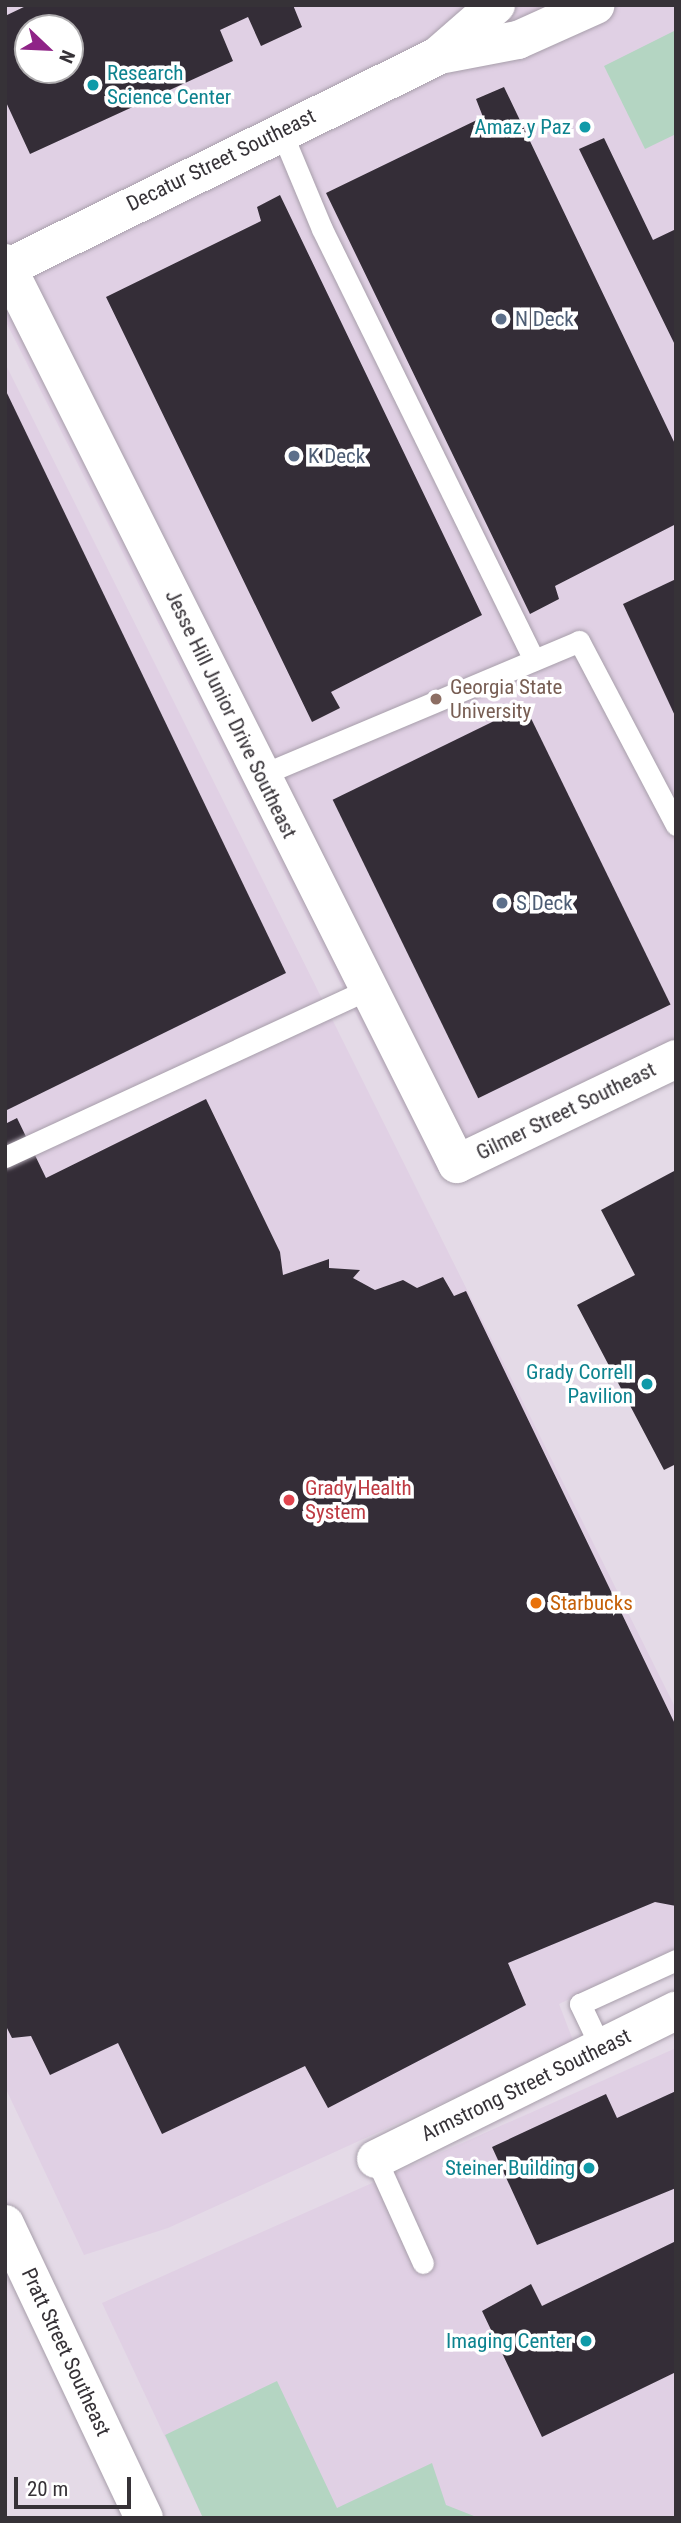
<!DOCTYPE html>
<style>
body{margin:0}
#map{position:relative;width:681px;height:2523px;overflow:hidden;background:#e4dae7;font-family:"Roboto Condensed",sans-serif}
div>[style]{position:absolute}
.built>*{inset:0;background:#e0d0e4}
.green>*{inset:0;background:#b4d5c2}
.building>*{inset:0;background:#342d37;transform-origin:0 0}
.roads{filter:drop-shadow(0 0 2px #a79eaa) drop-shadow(0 0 2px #a79eaa)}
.service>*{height:21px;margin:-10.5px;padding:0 10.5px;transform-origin:10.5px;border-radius:10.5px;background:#fff}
.minor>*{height:38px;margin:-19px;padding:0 19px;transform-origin:19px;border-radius:19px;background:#fff}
.secondary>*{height:38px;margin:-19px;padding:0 19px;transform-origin:19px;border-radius:19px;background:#fff}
.dots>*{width:19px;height:19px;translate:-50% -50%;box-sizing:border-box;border:4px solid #fff;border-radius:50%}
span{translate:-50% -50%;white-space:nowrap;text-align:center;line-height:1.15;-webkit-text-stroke:7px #fff;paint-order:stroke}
.culture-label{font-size:21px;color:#0d838f}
.left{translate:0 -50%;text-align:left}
.right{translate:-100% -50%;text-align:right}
.street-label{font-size:21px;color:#363237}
.service-label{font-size:21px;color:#4e5e75}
.education-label{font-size:21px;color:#785e54}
.health-label{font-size:21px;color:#be3a42}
.food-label{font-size:21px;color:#c56008}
.frame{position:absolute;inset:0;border:7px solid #363237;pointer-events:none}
.north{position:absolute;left:14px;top:14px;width:70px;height:70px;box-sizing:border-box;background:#fff;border:2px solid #afadaf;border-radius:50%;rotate:113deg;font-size:19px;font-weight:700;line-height:28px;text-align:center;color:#363237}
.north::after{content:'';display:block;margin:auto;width:24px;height:32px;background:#8f2487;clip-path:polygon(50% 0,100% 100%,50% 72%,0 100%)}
.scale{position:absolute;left:14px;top:2477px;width:117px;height:32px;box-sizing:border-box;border:4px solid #363237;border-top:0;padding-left:9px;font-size:21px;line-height:24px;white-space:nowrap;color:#363237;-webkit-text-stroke:5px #fff;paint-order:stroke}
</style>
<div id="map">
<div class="built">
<i style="clip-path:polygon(evenodd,5px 5px,676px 5px,676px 1054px,436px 1172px,5px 320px,5px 5px,28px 28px,70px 28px,70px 70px,28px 70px,28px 28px)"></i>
<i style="clip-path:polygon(5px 363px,676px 1709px,676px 1948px,559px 2004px,574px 2043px,168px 2228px,84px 2255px,5px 2087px)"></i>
<i style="clip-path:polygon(676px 2048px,676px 2518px,203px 2518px,102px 2303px)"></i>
</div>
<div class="green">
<i style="clip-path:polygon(676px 30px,676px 134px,645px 149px,604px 66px)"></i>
<i style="clip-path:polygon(277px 2381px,337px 2508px,432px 2463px,446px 2505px,479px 2518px,203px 2518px,165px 2435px)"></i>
</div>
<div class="building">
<i style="clip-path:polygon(evenodd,28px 5px,293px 5px,302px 27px,261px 46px,248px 17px,220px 30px,233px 61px,30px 154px,5px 100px,5px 16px,28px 5px,28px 28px,70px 28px,70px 70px,28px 70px,28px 28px)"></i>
<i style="clip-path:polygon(504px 87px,676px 446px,676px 524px,555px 586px,559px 599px,530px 614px,326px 193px,483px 117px,476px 99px)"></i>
<i style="clip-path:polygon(604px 138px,653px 240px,676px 229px,676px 347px,579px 149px)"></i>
<i style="clip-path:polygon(280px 195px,482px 615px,331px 692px,340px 708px,312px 722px,106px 297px,261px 221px,257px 207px)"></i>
<i style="clip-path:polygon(5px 389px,286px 973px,5px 1111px)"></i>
<i style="clip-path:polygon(676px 579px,676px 718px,623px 604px)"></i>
<i style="left:525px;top:706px;width:332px;height:214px;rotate:64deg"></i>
<i style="clip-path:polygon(206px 1099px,280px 1252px,283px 1275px,329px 1259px,329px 1268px,360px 1270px,353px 1278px,375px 1290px,403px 1280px,417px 1288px,443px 1277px,454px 1296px,466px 1291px,676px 1726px,676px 1906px,655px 1902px,508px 1963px,526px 2005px,328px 2108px,305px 2066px,162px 2134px,118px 2043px,50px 2075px,31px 2036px,12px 2038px,5px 2024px,5px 1124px,17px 1118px,46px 1178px)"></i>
<i style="clip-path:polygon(676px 1170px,676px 1464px,664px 1470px,577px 1305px,635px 1275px,601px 1210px)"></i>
<i style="clip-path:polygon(676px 2091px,676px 2188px,537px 2245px,492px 2147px,606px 2094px,617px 2118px)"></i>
<i style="clip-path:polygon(676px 2241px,676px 2372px,542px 2437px,482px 2311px,531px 2284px,542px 2306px)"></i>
</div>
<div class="roads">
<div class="service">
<i style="left:281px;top:131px;width:106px;rotate:67.3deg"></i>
<i style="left:322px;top:229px;width:480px;rotate:63.8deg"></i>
<i style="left:261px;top:775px;width:345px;rotate:-22.8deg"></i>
<i style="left:579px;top:641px;width:208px;rotate:62.2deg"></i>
<i style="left:5px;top:1157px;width:400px;rotate:-24.8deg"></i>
<i style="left:601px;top:2048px;width:49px;rotate:-115.5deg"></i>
<i style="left:580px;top:2004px;width:106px;rotate:-24.6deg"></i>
<i style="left:376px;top:2159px;width:114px;rotate:65.7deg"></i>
</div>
<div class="minor">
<i style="left:5px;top:263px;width:1008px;rotate:63.36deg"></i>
<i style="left:457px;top:1164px;width:243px;rotate:-25.6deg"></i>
<i style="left:376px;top:2159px;width:335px;rotate:-26.3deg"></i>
<i style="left:5px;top:2224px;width:325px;rotate:64.7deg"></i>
</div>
<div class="secondary">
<i style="left:441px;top:53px;width:73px;rotate:-41.1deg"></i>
<i style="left:5px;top:269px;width:484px;rotate:-26.2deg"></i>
<i style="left:439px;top:55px;width:80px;rotate:-10.8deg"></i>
<i style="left:518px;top:40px;width:85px;rotate:-24.2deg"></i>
</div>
</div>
<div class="dots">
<i style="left:93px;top:85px;background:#0f9aa8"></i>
<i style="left:585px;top:127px;background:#0f9aa8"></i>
<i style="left:501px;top:319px;background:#5c6f8a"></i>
<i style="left:294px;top:456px;background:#5c6f8a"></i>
<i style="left:436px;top:699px;background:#8d6e63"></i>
<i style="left:502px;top:903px;background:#5c6f8a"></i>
<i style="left:647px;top:1384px;background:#0f9aa8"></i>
<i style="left:289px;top:1500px;background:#e0444e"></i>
<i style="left:536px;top:1603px;background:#e8710a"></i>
<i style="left:589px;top:2168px;background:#0f9aa8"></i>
<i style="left:586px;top:2341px;background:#0f9aa8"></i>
</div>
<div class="culture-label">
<span class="left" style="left:107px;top:85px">Research<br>Science Center</span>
<span class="right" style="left:571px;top:127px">Amaz y Paz</span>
<span class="right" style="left:633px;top:1384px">Grady Correll<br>Pavilion</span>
<span class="right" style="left:575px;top:2168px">Steiner Building</span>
<span class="right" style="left:572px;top:2341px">Imaging Center</span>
</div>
<div class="street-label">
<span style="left:221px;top:160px;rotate:-26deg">Decatur Street Southeast</span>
<span style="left:231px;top:714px;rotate:64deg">Jesse Hill Junior Drive Southeast</span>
<span style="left:566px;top:1111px;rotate:-26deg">Gilmer Street Southeast</span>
<span style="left:526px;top:2085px;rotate:-26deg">Armstrong Street Southeast</span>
<span style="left:66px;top:2352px;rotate:65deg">Pratt Street Southeast</span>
</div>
<div class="service-label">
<span class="left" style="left:515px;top:319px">N Deck</span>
<span class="left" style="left:308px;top:456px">K Deck</span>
<span class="left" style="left:516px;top:903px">S Deck</span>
</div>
<div class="education-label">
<span class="left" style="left:450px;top:699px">Georgia State<br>University</span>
</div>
<div class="health-label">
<span class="left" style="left:305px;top:1500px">Grady Health<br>System</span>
</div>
<div class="food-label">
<span class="left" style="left:550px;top:1603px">Starbucks</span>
</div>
<div class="frame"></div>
<div class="north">N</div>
<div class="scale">20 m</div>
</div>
